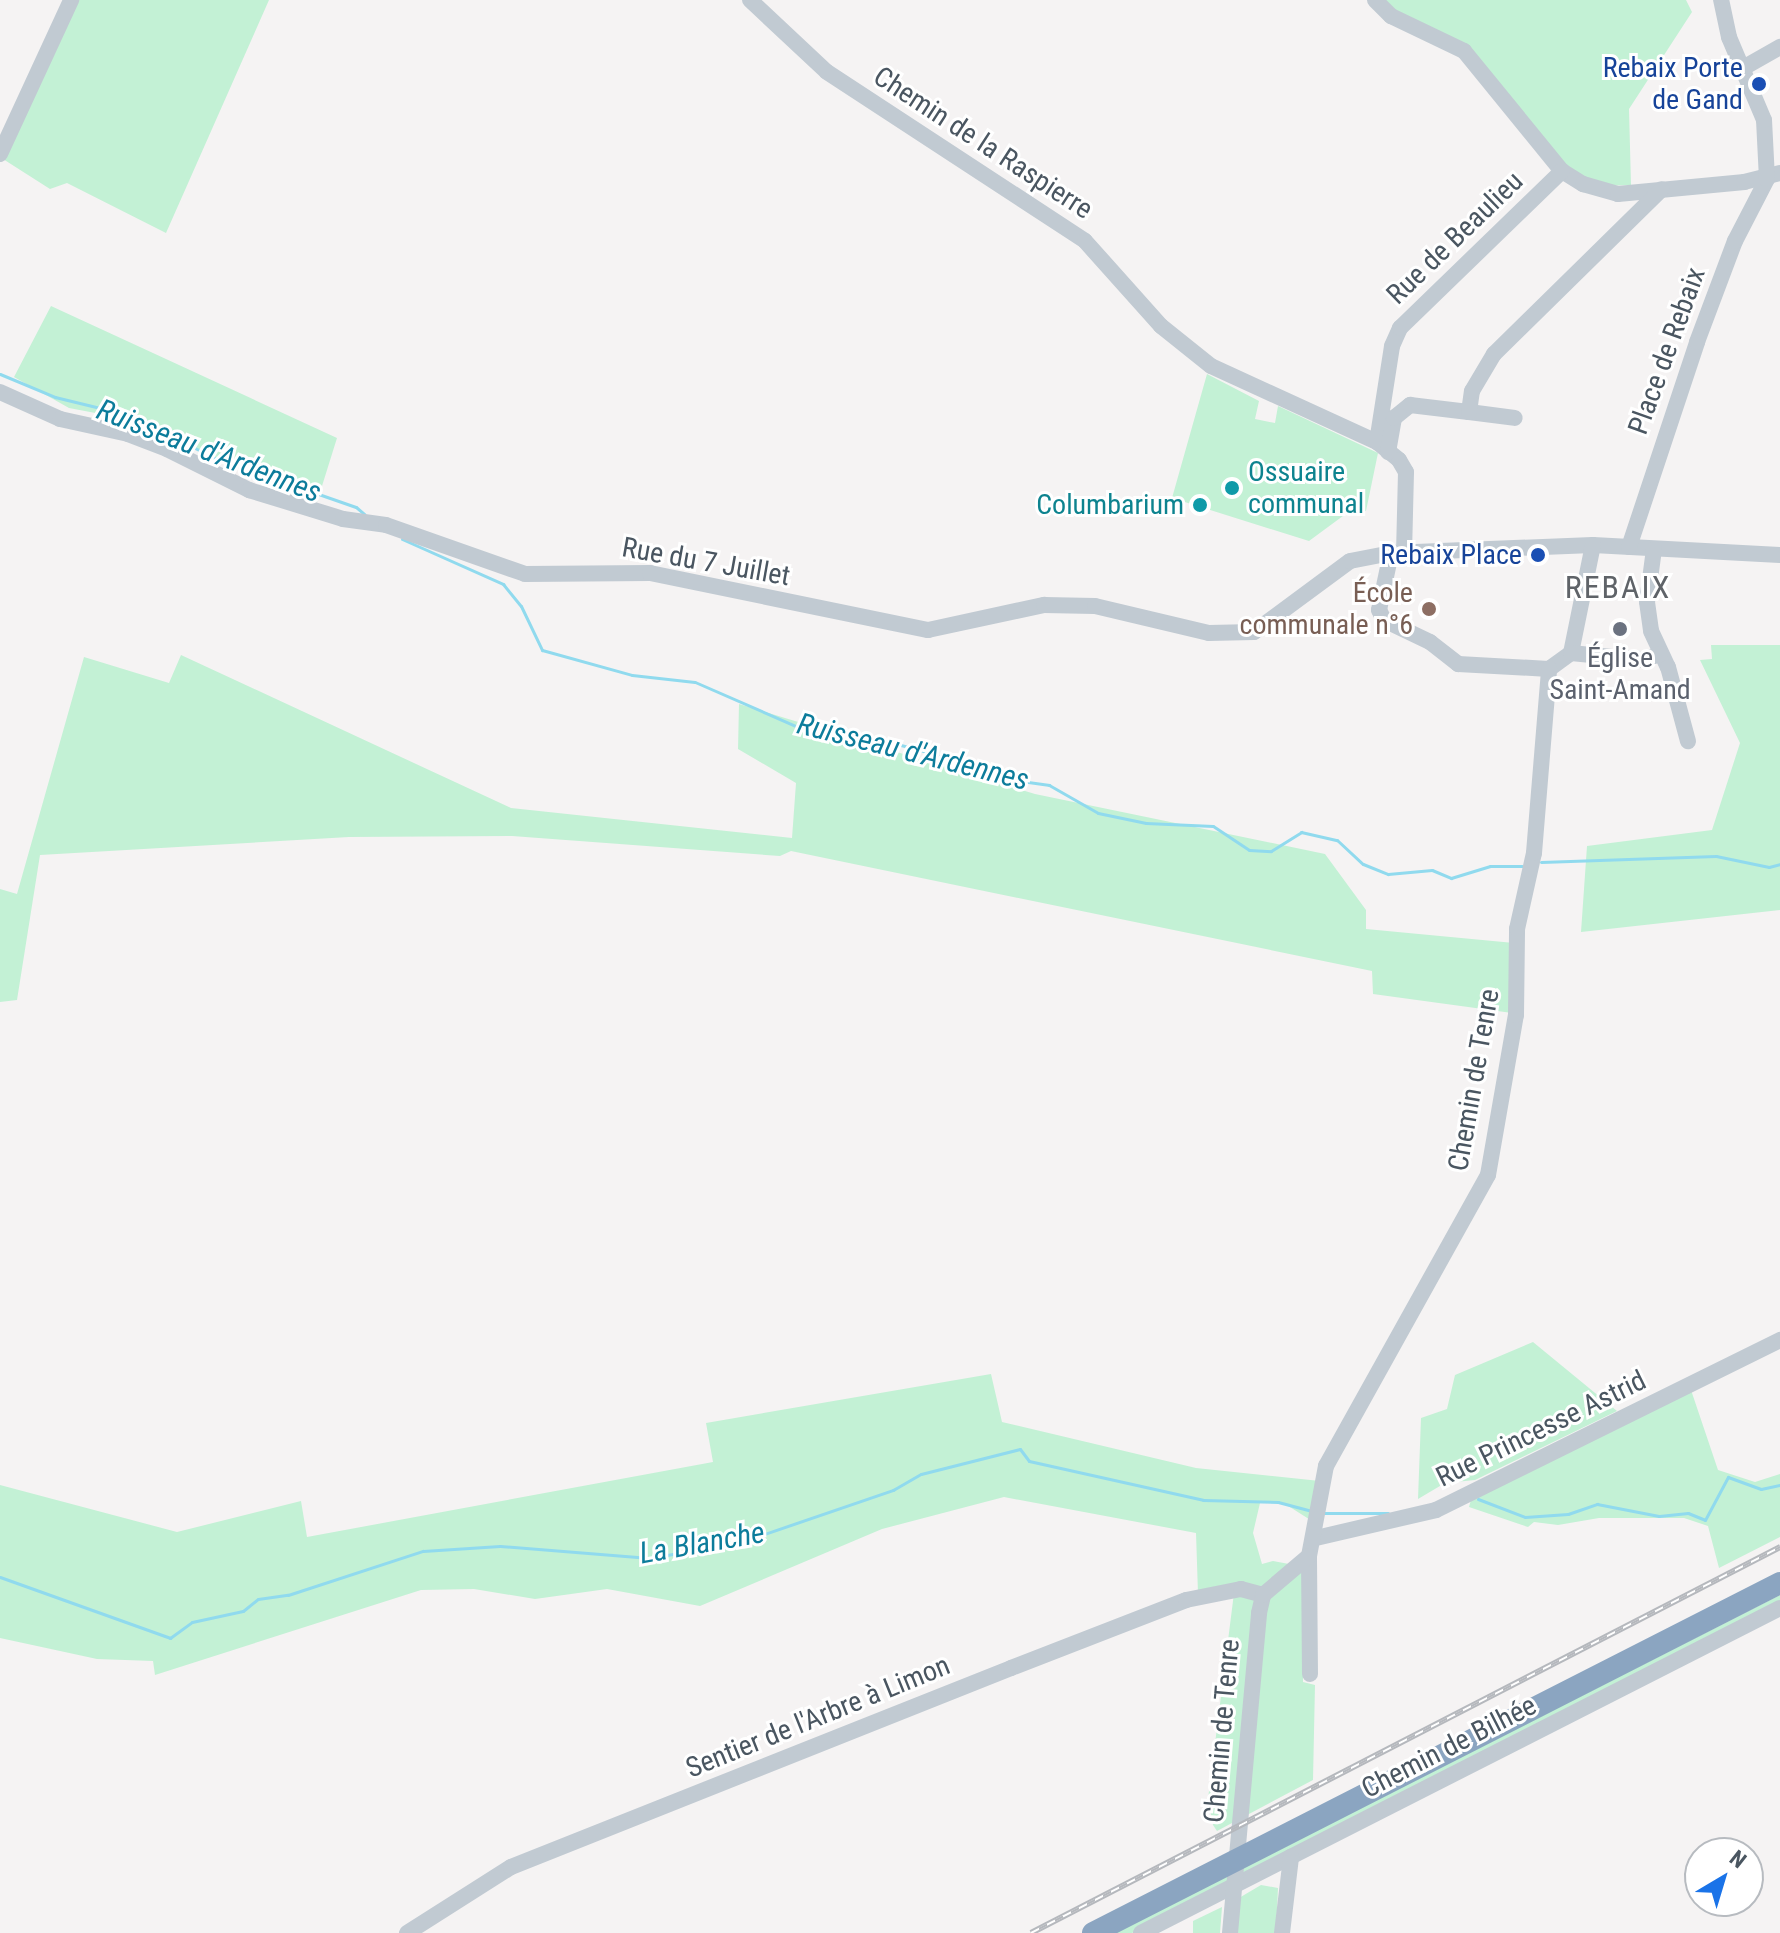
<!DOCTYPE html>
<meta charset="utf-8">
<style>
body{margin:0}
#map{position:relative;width:1780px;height:1933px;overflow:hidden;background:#f5f3f3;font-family:"Roboto Condensed",sans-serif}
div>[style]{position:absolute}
.green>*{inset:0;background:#c3f1d5}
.stream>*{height:3px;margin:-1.5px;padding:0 1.5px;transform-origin:1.5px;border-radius:1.5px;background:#90daee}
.minor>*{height:16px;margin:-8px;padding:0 8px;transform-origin:8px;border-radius:8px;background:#c1cad2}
.highway>*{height:22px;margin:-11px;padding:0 11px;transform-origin:11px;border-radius:11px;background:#8ba5c1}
.rail>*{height:6px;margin-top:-3px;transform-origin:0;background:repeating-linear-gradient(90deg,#fff 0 9px,#b5b8bd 0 18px);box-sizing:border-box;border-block:2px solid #b5b8bd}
.dots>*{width:22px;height:22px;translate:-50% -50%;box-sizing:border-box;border:4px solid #fff;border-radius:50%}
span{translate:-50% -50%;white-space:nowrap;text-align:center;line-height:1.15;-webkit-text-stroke:6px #fff;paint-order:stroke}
.transit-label{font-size:28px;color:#164399}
.right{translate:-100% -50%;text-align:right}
.street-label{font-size:28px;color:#4a5661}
.culture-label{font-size:28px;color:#0d838f}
.left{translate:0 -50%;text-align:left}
.education-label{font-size:28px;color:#785e54}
.worship-label{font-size:28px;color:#5b616d}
.water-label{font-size:30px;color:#0c7c9b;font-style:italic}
.quarter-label{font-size:32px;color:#5f6368;letter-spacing:2px}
.north{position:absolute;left:1684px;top:1837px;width:80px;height:80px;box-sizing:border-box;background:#fff;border:2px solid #b7bbc0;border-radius:50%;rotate:38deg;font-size:22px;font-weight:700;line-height:32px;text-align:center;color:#4a5661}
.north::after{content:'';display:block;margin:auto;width:28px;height:36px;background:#1a73e8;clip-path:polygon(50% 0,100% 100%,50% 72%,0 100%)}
</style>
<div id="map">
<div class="green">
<i style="clip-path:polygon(78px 0,269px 0,166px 233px,67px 183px,50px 189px,3px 159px)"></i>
<i style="clip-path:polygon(1380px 0,1686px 0,1692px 12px,1629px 109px,1631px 185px,1600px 186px,1574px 175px,1498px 81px,1393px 14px)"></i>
<i style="clip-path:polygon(51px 306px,337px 438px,317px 502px,127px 419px,69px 408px,14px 377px)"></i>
<i style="clip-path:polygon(1207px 374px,1259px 401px,1255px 419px,1275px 423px,1278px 406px,1378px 453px,1366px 511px,1347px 513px,1309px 541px,1172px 498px)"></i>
<i style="clip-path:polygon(1711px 645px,1780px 645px,1780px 910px,1581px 932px,1587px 846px,1712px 830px,1740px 743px,1700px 660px,1712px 659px)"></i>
<i style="clip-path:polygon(181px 655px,511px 808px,792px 838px,796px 783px,738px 749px,739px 704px,1035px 794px,1325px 854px,1366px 910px,1366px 929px,1514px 943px,1512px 1013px,1373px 994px,1372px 971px,791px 851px,780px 856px,512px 836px,349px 837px,40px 855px,17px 1000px,0 1002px,0 889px,17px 894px,84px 657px,169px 683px)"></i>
<i style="clip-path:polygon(1533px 1342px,1617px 1411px,1475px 1480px,1445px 1483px,1418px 1499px,1421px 1418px,1447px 1409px,1455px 1375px)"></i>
<i style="clip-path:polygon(991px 1374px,1002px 1422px,1196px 1468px,1320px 1481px,1312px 1521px,1282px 1502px,1260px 1503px,1253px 1533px,1262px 1564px,1273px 1561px,1305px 1567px,1303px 1682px,1315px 1685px,1313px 1780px,1217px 1831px,1213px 1825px,1208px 1799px,1234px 1593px,1198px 1594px,1196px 1533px,1004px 1497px,882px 1529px,700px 1606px,607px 1589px,535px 1599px,474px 1589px,421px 1590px,155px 1675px,153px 1661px,97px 1659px,0 1638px,0 1485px,177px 1532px,301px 1501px,307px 1537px,713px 1462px,706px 1423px)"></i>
<i style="clip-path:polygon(1691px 1390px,1718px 1470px,1755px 1482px,1780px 1474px,1780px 1537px,1719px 1568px,1708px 1526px,1684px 1518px,1599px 1518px,1558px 1525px,1534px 1522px,1528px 1527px,1469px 1507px,1471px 1500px)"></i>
<i style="clip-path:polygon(1780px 1595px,1780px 1604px,1345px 1825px,1132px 1933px,1115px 1933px)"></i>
<i style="clip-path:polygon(1261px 1885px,1278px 1888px,1276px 1933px,1237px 1933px,1239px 1898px)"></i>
<i style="clip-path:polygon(1222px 1907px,1220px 1933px,1193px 1933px,1193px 1921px)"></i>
</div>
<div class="stream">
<i style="left:0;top:374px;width:60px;rotate:22.7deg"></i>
<i style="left:55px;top:397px;width:76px;rotate:13.7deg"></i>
<i style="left:129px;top:415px;width:96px;rotate:26.6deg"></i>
<i style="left:215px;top:458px;width:149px;rotate:19.2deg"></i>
<i style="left:356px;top:507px;width:11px;rotate:41deg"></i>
<i style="left:402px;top:539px;width:111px;rotate:24deg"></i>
<i style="left:503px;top:584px;width:28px;rotate:51deg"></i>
<i style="left:521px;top:606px;width:49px;rotate:64.5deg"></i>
<i style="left:542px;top:650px;width:93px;rotate:15.5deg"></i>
<i style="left:632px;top:675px;width:63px;rotate:6.3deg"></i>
<i style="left:695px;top:682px;width:120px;rotate:23.6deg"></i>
<i style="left:805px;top:730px;width:39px"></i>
<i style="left:844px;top:730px;width:90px;rotate:14.8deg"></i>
<i style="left:931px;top:753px;width:66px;rotate:21.5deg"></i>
<i style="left:992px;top:777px;width:58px;rotate:8deg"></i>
<i style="left:1049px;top:785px;width:56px;rotate:29.7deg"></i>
<i style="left:1098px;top:813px;width:49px;rotate:11.8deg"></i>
<i style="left:1146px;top:823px;width:67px;rotate:2.6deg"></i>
<i style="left:1213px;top:826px;width:43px;rotate:33.7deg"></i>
<i style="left:1249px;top:850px;width:22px;rotate:3deg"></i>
<i style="left:1271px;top:851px;width:36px;rotate:-32deg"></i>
<i style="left:1301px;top:832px;width:37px;rotate:13deg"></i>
<i style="left:1337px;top:840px;width:35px;rotate:43deg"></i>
<i style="left:1363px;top:864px;width:27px;rotate:22deg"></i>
<i style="left:1388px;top:874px;width:44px;rotate:-5.2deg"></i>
<i style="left:1432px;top:870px;width:21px;rotate:23deg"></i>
<i style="left:1451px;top:878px;width:41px;rotate:-17.1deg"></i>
<i style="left:1490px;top:866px;width:32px"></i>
<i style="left:1541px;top:862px;width:175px;rotate:-2deg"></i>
<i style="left:1716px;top:856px;width:54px;rotate:11.7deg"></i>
<i style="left:1769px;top:867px;width:11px;rotate:-15deg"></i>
<i style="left:1478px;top:1499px;width:50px;rotate:21deg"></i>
<i style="left:1525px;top:1517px;width:43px;rotate:-4deg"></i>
<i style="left:1568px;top:1514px;width:31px;rotate:-19deg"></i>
<i style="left:1597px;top:1504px;width:63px;rotate:11deg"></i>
<i style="left:1659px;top:1516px;width:29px;rotate:-6deg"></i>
<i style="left:1688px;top:1513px;width:18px;rotate:22deg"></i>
<i style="left:1705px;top:1520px;width:49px;rotate:-61.9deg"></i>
<i style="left:1728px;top:1477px;width:35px;rotate:20deg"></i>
<i style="left:1761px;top:1489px;width:19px;rotate:-12deg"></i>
<i style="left:1324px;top:1513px;width:64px"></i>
<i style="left:0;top:1577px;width:181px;rotate:19.7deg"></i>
<i style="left:170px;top:1638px;width:27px;rotate:-36deg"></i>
<i style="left:192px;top:1622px;width:52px;rotate:-12.2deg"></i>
<i style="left:243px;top:1611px;width:19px;rotate:-39deg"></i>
<i style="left:258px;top:1599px;width:30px;rotate:-8deg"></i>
<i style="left:288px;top:1595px;width:142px;rotate:-18.1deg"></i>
<i style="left:423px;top:1551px;width:77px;rotate:-3.7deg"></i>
<i style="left:500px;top:1546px;width:150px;rotate:4.6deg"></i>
<i style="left:650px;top:1558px;width:92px;rotate:-10deg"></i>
<i style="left:741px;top:1542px;width:161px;rotate:-18.9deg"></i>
<i style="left:893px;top:1490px;width:32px;rotate:-30deg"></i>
<i style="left:921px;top:1474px;width:102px;rotate:-14.2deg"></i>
<i style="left:1020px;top:1449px;width:15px;rotate:53deg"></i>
<i style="left:1029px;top:1461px;width:178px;rotate:12.6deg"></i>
<i style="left:1203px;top:1500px;width:75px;rotate:1.5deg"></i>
<i style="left:1278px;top:1502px;width:35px;rotate:15deg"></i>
</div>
<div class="minor">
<i style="left:750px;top:0;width:105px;rotate:43.1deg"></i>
<i style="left:827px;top:72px;width:308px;rotate:33.2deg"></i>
<i style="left:1085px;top:241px;width:114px;rotate:48.2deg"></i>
<i style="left:1161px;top:326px;width:64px;rotate:38.7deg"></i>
<i style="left:1211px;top:366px;width:183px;rotate:24.6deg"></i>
<i style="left:1377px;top:442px;width:28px;rotate:39deg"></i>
<i style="left:1399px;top:460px;width:14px;rotate:60deg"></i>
<i style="left:1406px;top:472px;width:81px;rotate:91.4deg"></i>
<i style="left:1375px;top:0;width:23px;rotate:45deg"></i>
<i style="left:1391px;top:16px;width:81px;rotate:25.6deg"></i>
<i style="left:1464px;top:51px;width:155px;rotate:50.8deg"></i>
<i style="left:1562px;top:171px;width:25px;rotate:32deg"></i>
<i style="left:1583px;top:184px;width:36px;rotate:16deg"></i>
<i style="left:1618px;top:194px;width:127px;rotate:-5.4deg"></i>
<i style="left:1744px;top:182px;width:37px;rotate:-14deg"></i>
<i style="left:1743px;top:68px;width:43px;rotate:-29.6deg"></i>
<i style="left:0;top:154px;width:170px;rotate:-65.2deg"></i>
<i style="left:0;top:392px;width:66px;rotate:24.2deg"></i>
<i style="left:60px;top:419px;width:70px;rotate:12.4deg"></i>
<i style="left:128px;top:434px;width:42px;rotate:21deg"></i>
<i style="left:167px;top:449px;width:92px;rotate:26.6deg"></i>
<i style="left:249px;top:490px;width:98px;rotate:17.1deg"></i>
<i style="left:343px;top:519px;width:43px;rotate:7.9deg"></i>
<i style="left:386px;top:525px;width:147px;rotate:19.4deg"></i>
<i style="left:525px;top:574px;width:125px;rotate:-0.5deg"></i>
<i style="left:650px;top:573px;width:284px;rotate:11.6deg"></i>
<i style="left:928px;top:630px;width:119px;rotate:-12.2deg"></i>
<i style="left:1044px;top:605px;width:51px;rotate:1.1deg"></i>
<i style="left:1095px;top:606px;width:117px;rotate:13.3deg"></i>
<i style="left:1209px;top:633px;width:45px;rotate:-1.3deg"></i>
<i style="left:1254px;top:632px;width:119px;rotate:-36.5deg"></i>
<i style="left:1350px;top:561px;width:42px;rotate:-11deg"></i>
<i style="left:1391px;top:553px;width:202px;rotate:-2.3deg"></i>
<i style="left:1593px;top:545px;width:187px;rotate:3.1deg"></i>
<i style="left:1469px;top:412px;width:46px;rotate:7.4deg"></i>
<i style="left:1377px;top:442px;width:97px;rotate:-81.1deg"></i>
<i style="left:1392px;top:346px;width:20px;rotate:-66deg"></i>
<i style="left:1400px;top:328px;width:226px;rotate:-44.1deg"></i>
<i style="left:1388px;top:452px;width:35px;rotate:-80deg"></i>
<i style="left:1394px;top:418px;width:21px;rotate:-39deg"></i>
<i style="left:1410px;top:405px;width:59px;rotate:6.8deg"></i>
<i style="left:1469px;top:412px;width:21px;rotate:-82deg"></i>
<i style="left:1472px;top:391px;width:43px;rotate:-59.3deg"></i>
<i style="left:1494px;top:354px;width:235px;rotate:-44.5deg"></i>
<i style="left:1629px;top:547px;width:216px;rotate:-71.6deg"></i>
<i style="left:1697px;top:342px;width:108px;rotate:-69.4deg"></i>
<i style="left:1735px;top:241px;width:70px;rotate:-62.7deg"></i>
<i style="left:1767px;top:179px;width:59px;rotate:-92.9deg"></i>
<i style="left:1764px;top:120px;width:90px;rotate:-112.9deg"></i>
<i style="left:1729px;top:37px;width:38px;rotate:-102deg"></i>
<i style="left:1654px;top:549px;width:53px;rotate:97.5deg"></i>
<i style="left:1647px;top:602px;width:29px;rotate:82deg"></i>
<i style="left:1651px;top:631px;width:40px;rotate:65deg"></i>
<i style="left:1668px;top:667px;width:77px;rotate:74.9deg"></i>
<i style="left:1391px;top:553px;width:58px;rotate:101.9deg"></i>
<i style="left:1379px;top:610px;width:11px;rotate:63deg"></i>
<i style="left:1384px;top:620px;width:51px;rotate:25.6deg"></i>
<i style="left:1430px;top:642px;width:36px;rotate:38deg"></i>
<i style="left:1458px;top:664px;width:91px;rotate:3.1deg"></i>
<i style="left:1549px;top:669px;width:27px;rotate:-36deg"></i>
<i style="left:1571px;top:653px;width:110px;rotate:-78.5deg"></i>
<i style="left:1571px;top:653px;width:71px;rotate:5.6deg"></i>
<i style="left:1642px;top:660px;width:19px;rotate:-18deg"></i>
<i style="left:1316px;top:1538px;width:123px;rotate:-13.1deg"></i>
<i style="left:1436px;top:1510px;width:384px;rotate:-26.3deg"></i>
<i style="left:1310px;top:1674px;width:118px;rotate:-90.5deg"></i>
<i style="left:1309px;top:1556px;width:92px;rotate:-79.3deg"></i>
<i style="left:1326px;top:1466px;width:333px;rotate:-60.9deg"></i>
<i style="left:1488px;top:1175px;width:162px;rotate:-80.1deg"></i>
<i style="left:1516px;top:1015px;width:86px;rotate:-89.3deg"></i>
<i style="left:1517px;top:929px;width:78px;rotate:-77.4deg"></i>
<i style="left:1534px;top:853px;width:185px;rotate:-85.3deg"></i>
<i style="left:407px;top:1933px;width:123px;rotate:-32.4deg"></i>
<i style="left:511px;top:1867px;width:538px;rotate:-21.7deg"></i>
<i style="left:1011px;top:1668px;width:188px;rotate:-21.2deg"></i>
<i style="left:1186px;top:1600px;width:56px;rotate:-11.3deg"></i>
<i style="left:1241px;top:1589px;width:23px;rotate:15deg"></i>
<i style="left:1141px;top:1933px;width:717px;rotate:-26.96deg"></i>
<i style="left:1230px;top:1933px;width:321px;rotate:-84.8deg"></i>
<i style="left:1259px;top:1613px;width:18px;rotate:-77deg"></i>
<i style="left:1263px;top:1595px;width:60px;rotate:-40.3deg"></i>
<i style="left:1282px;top:1933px;width:77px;rotate:-83.2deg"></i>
</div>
<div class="highway">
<i style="left:1093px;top:1933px;width:771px;rotate:-27deg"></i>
</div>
<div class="rail">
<i style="left:1031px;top:1933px;width:843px;rotate:-27.26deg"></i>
</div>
<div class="dots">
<i style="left:1759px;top:84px;background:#1a4fb4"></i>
<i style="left:1232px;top:488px;background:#0f9aa8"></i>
<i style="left:1200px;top:505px;background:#0f9aa8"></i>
<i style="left:1538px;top:555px;background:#1a4fb4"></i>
<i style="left:1429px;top:609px;background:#8d6e63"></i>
<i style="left:1620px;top:629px;background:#6b7280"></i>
</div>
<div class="transit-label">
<span class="right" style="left:1743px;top:84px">Rebaix Porte<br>de Gand</span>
<span class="right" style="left:1522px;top:555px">Rebaix Place</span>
</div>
<div class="street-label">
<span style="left:983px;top:143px;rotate:33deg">Chemin de la Raspierre</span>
<span style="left:1455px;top:238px;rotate:-44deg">Rue de Beaulieu</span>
<span style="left:1667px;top:351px;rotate:-70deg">Place de Rebaix</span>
<span style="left:706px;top:562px;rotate:10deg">Rue du 7 Juillet</span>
<span style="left:1474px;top:1080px;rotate:-80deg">Chemin de Tenre</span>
<span style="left:1541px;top:1429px;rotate:-26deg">Rue Princesse Astrid</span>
<span style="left:818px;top:1717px;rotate:-22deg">Sentier de l'Arbre à Limon</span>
<span style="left:1222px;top:1731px;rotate:-85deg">Chemin de Tenre</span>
<span style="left:1449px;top:1747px;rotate:-27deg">Chemin de Bilhée</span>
</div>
<div class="culture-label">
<span class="left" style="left:1248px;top:488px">Ossuaire<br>communal</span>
<span class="right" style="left:1184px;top:505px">Columbarium</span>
</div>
<div class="education-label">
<span class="right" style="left:1413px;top:609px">École<br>communale n°6</span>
</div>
<div class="worship-label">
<span style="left:1620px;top:674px">Église<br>Saint-Amand</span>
</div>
<div class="water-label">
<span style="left:209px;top:451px;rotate:21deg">Ruisseau d'Ardennes</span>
<span style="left:913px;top:752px;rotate:14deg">Ruisseau d'Ardennes</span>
<span style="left:702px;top:1543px;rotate:-10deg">La Blanche</span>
</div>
<div class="quarter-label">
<span style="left:1618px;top:587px">REBAIX</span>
</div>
<div class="north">N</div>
</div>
